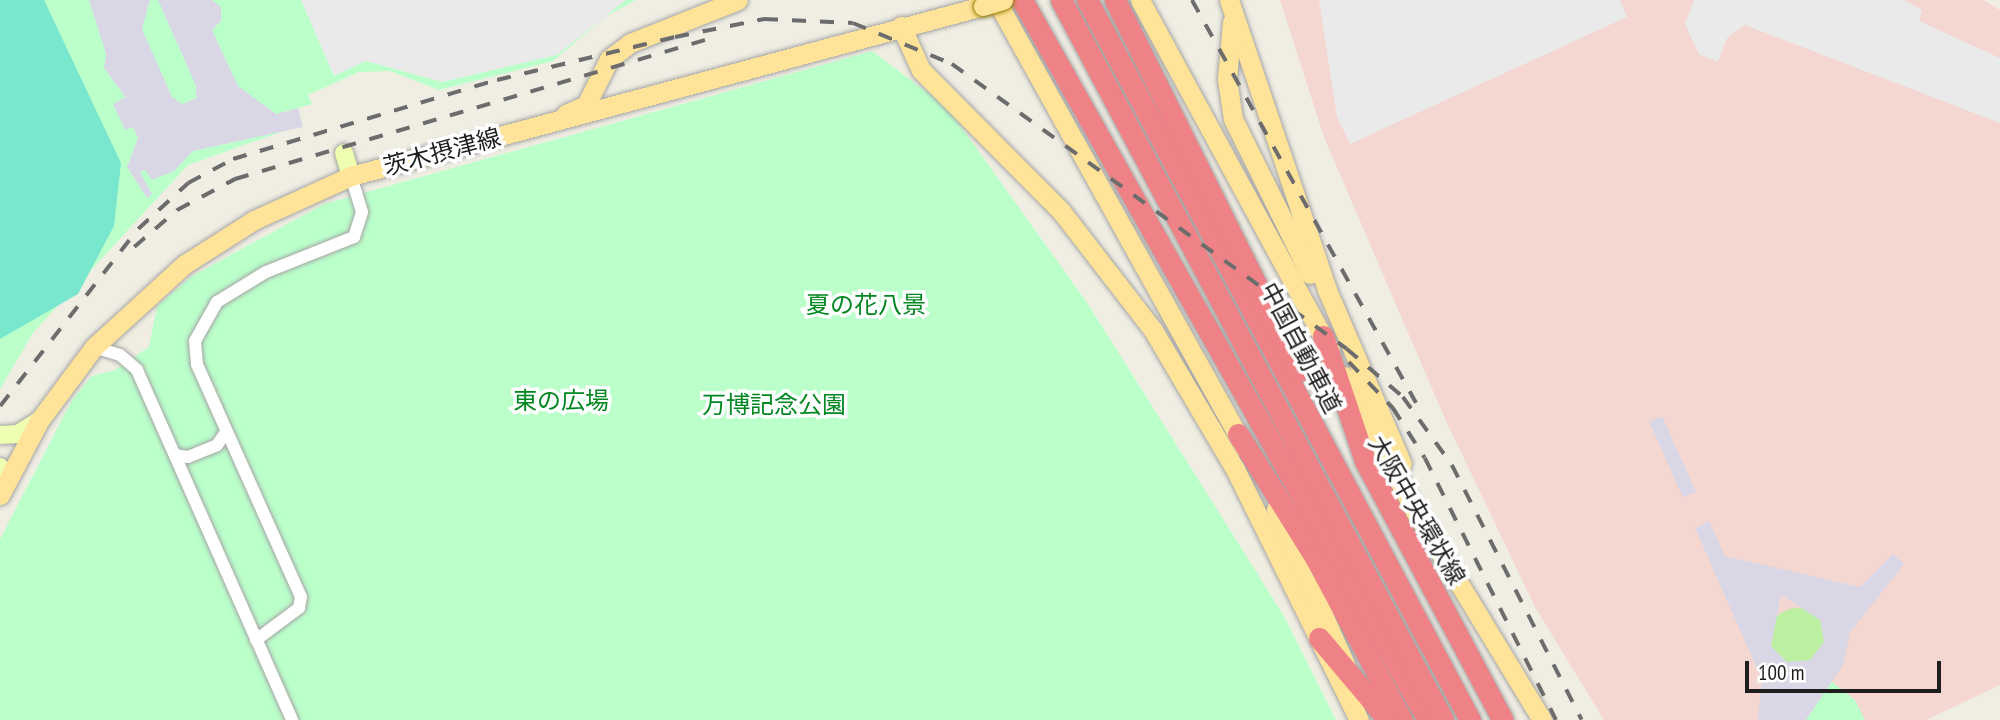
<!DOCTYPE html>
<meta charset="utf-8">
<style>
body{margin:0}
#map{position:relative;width:2000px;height:720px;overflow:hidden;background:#f0eee3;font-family:"PT Sans Narrow","Noto Sans JP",sans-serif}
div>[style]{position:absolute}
.commercial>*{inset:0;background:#f3d7d0}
.grass>*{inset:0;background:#bdefa3}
.round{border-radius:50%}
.park>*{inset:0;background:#bbffcb}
.pitch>*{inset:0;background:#79e7cd}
.parking>*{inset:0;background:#eaeaea}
.plaza>*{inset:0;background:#d9d7e6;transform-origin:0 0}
.roads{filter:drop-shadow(0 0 2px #a5a5a5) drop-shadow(0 0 2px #a5a5a5)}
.street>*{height:12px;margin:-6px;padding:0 6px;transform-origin:6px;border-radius:6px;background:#fff}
.secondary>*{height:18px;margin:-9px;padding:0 9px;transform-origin:9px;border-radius:9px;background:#efffb2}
.primary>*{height:19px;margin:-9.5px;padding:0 9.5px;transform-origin:9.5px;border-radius:9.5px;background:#ffe399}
.highway>*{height:21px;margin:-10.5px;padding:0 10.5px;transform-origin:10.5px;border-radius:10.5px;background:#ef8286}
.rail>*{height:3.5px;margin-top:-1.75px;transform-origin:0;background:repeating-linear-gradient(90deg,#6c6c6c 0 14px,transparent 0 28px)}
.bridges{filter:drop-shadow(0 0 2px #987d00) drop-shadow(0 0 2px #987d00)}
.primary-bridge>*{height:19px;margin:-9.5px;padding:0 9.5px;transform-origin:9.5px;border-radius:9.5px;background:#ffe399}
span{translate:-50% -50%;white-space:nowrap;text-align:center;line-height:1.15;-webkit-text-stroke:7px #fff;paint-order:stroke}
.street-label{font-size:24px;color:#1e1e1e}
.park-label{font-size:24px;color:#018720}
.scale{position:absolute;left:1745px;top:661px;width:196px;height:32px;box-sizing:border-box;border:4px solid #1e1e1e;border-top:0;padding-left:9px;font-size:21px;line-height:24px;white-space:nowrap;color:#1e1e1e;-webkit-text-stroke:5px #fff;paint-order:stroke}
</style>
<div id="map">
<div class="commercial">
<i style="clip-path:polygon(1280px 0,1984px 0,2000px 10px,2000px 685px,1926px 720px,1604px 720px,1535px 607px,1446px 421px,1324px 137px)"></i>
</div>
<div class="grass">
<i class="round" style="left:1769px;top:608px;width:56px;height:56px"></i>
</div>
<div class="park">
<i style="clip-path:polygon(0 0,636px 0,606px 16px,553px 61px,439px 90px,390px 71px,359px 72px,308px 95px,312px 104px,277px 114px,281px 132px,188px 165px,33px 333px,0 389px)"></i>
<i style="clip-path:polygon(872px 51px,947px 107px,1088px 304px,1284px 616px,1336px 720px,0 720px,0 539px,72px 400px,92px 376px,115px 370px,149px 347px,157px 306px,192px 276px,324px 204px)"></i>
<i style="clip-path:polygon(1831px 681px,1855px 700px,1865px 720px,1806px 720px)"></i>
</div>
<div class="pitch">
<i style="clip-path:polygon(0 0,44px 0,121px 163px,114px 226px,78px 294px,0 339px)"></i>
</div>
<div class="parking">
<i style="clip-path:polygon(301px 0,626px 0,557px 55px,442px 82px,366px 61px,334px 76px)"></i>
<i style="clip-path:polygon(1319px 0,1620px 0,1627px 17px,1350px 144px,1337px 117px)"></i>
<i style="clip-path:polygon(1694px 0,1904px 0,1922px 10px,1919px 21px,2000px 58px,2000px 123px,1745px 25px,1727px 38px,1718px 62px,1699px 54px,1685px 24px)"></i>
</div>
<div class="plaza">
<i style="clip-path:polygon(89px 0,150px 0,142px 29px,172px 97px,182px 104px,196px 98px,196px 86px,158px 0,212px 0,221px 7px,221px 21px,212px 30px,238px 86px,276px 114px,298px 108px,303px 127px,193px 151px,174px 171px,152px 180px,145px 170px,140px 172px,152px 194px,147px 198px,127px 167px,138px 138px,133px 127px,125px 130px,113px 104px,125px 97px,104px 68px,106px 54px)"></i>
<i style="left:1662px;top:416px;width:83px;height:14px;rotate:66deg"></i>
<i style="clip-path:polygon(evenodd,1709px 521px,1725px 556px,1860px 587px,1893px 554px,1904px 564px,1850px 632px,1843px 665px,1806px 720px,1758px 720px,1762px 680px,1695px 528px,1709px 521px,1781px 595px,1820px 620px,1824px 642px,1810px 660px,1787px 662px,1771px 646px,1781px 595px)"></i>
</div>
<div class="roads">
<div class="street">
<i style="left:94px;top:347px;width:27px;rotate:17deg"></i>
<i style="left:120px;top:355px;width:23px;rotate:41deg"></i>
<i style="left:137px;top:370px;width:383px;rotate:66.1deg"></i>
<i style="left:175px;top:455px;width:13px;rotate:9deg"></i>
<i style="left:188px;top:457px;width:31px;rotate:-22deg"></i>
<i style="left:217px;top:445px;width:16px;rotate:-55deg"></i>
<i style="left:256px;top:640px;width:54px;rotate:-36.7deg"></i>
<i style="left:299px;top:608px;width:11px;rotate:-80deg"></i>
<i style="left:301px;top:597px;width:255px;rotate:-114.1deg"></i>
<i style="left:197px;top:364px;width:23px;rotate:-95deg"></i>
<i style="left:195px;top:341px;width:45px;rotate:-60.6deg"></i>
<i style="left:217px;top:302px;width:57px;rotate:-31.5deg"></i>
<i style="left:266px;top:272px;width:95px;rotate:-21.7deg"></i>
<i style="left:354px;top:237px;width:26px;rotate:-72deg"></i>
<i style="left:362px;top:212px;width:38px;rotate:-107deg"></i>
</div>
<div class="secondary">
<i style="left:344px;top:153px;width:24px;rotate:73deg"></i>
<i style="left:0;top:435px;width:18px;rotate:-3deg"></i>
<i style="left:18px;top:434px;width:25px;rotate:-32deg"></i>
<i style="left:0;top:467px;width:21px;rotate:82deg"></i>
</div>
<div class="primary">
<i style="left:996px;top:0;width:513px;rotate:60.93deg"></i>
<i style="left:1140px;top:0;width:398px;rotate:61.5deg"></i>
<i style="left:1229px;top:0;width:306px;rotate:71.3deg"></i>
<i style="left:1327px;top:290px;width:189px;rotate:66.7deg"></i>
<i style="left:1232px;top:22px;width:57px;rotate:95deg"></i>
<i style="left:1227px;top:79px;width:40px;rotate:81.5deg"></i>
<i style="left:1233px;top:119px;width:173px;rotate:63.6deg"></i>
<i style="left:901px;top:26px;width:48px;rotate:65.6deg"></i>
<i style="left:921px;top:70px;width:199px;rotate:45.2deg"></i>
<i style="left:1061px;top:211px;width:150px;rotate:52.3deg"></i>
<i style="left:1153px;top:330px;width:161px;rotate:59.5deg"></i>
<i style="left:1235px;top:469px;width:280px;rotate:63.7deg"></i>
<i style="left:566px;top:114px;width:22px;rotate:-24deg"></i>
<i style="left:586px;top:105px;width:51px;rotate:-63.4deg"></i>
<i style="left:609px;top:59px;width:26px;rotate:-37deg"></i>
<i style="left:630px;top:43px;width:116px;rotate:-21.7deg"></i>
<i style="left:1344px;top:376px;width:153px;rotate:62.3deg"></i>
<i style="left:1415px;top:511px;width:245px;rotate:58.7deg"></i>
<i style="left:0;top:495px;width:84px;rotate:-62.2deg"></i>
<i style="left:39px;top:421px;width:92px;rotate:-53.4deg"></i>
<i style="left:94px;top:347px;width:123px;rotate:-42.4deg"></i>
<i style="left:185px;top:264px;width:82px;rotate:-32.5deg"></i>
<i style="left:254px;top:220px;width:107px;rotate:-24.4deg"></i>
<i style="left:351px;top:176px;width:654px;rotate:-15.06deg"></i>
<i style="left:1276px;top:509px;width:170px;rotate:66deg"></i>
</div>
<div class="highway">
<i style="left:1022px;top:0;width:827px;rotate:60.58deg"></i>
<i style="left:1061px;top:0;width:815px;rotate:62.05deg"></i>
<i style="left:1087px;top:0;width:816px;rotate:61.99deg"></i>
<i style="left:1115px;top:0;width:414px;rotate:63.6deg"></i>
<i style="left:1323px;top:336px;width:132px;rotate:71.4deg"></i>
<i style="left:1365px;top:461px;width:293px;rotate:62deg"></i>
<i style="left:1238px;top:434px;width:147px;rotate:58deg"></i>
<i style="left:1316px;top:559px;width:183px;rotate:61.9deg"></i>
<i style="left:1319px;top:638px;width:107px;rotate:49.9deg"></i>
</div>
</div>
<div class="rail">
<i style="left:1192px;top:0;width:461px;rotate:60.9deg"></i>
<i style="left:134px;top:247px;width:57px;rotate:-40.7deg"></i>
<i style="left:177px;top:210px;width:66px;rotate:-28.1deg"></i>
<i style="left:235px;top:179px;width:501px;rotate:-16.48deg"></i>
<i style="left:1349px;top:362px;width:64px;rotate:46.3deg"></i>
<i style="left:1393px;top:408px;width:59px;rotate:57.4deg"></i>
<i style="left:1425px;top:458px;width:293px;rotate:63.4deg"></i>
<i style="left:0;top:406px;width:224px;rotate:-52.1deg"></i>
<i style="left:138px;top:229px;width:68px;rotate:-42.6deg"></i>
<i style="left:188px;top:183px;width:51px;rotate:-28.1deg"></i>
<i style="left:233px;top:159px;width:276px;rotate:-16.7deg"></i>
<i style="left:497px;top:80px;width:183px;rotate:-13.6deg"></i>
<i style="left:675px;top:37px;width:91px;rotate:-11.4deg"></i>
<i style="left:764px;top:19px;width:89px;rotate:2.6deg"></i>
<i style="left:853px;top:23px;width:107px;rotate:22.5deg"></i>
<i style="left:952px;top:64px;width:487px;rotate:35.8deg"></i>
<i style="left:1347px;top:349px;width:74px;rotate:40.6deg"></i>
<i style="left:1403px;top:397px;width:84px;rotate:54.2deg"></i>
<i style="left:1452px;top:465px;width:286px;rotate:63deg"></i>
</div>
<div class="bridges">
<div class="primary-bridge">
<i style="left:983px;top:6px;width:21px;rotate:-17deg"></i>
</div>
</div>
<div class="street-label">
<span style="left:442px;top:152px;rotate:-15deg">茨木摂津線</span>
<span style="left:1301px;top:348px;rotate:62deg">中国自動車道</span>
<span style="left:1417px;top:510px;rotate:60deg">大阪中央環状線</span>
</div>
<div class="park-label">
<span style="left:866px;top:305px">夏の花八景</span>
<span style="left:561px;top:401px">東の広場</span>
<span style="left:774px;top:405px">万博記念公園</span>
</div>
<div class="scale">100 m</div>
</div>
